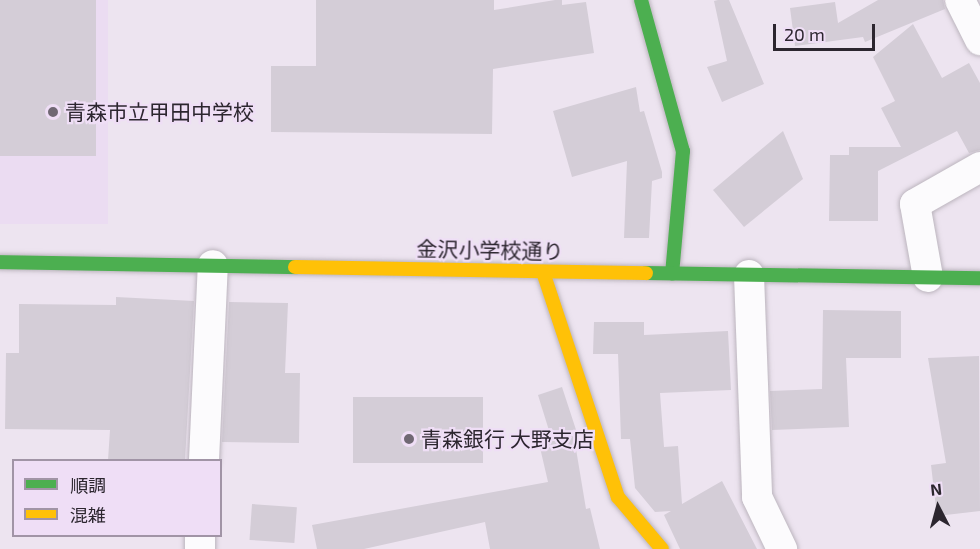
<!DOCTYPE html>
<meta charset="utf-8">
<style>
body{margin:0}
#map{position:relative;width:980px;height:549px;overflow:hidden;background:#ede4f0;font-family:"Exo 2","Noto Sans JP",sans-serif}
div>[style]{position:absolute}
.built>*{inset:0;background:#ebdcf2;transform-origin:0 0}
.building>*{inset:0;background:#d4cdd7;transform-origin:0 0}
.roads{filter:drop-shadow(0 0 2px #bcb5be) drop-shadow(0 0 2px #bcb5be)}
.street>*{height:30px;margin:-15px;padding:0 15px;transform-origin:15px;border-radius:15px;background:#fcfbfd}
.fast>*{height:14px;margin:-7px;padding:0 7px;transform-origin:7px;border-radius:7px;background:#4caf50}
.slow>*{height:14px;margin:-7px;padding:0 7px;transform-origin:7px;border-radius:7px;background:#ffc107}
.dots>*{width:16px;height:16px;translate:-50% -50%;box-sizing:border-box;border:3px solid #efdef6;border-radius:50%}
span{translate:-50% -50%;white-space:nowrap;text-align:center;line-height:1.15;-webkit-text-stroke:4.5px #efdef6;paint-order:stroke}
.poi-label{font-size:21px;color:#2c262f}
.left{translate:0 -50%;text-align:left}
.street-label{font-size:21px;color:#2c262f}
.legend{position:absolute;left:12px;top:459px;width:210px;height:78px;box-sizing:border-box;background:#efdef6;border:2px solid #a194a6;margin:0;padding:8px 10px;list-style:none;font-size:18px;color:#2c262f}
.legend li{display:flex;align-items:center;gap:12px;height:30px}
.legend b{width:30px;border:2px solid #a194a6}
.north{position:absolute;left:908px;top:477px;width:60px;height:60px;-webkit-text-stroke:4px #efdef6;paint-order:stroke;rotate:354deg;font-size:16px;font-weight:700;line-height:24px;text-align:center;color:#2c262f}
.north::after{content:'';display:block;margin:auto;width:21px;height:27px;background:#2c262f;clip-path:polygon(50% 0,100% 100%,50% 72%,0 100%)}
.scale{position:absolute;left:773px;top:24px;width:102px;height:27px;box-sizing:border-box;border:3px solid #2c262f;border-top:0;padding-left:8px;font-size:18px;line-height:21px;white-space:nowrap;color:#2c262f;-webkit-text-stroke:4px #efdef6;paint-order:stroke}
</style>
<div id="map">
<div class="built">
<i style="left:0;top:0;width:108px;height:224px"></i>
</div>
<div class="building">
<i style="left:0;top:0;width:96px;height:156px"></i>
<i style="clip-path:polygon(316px 0,494px 0,494px 10px,555px 0,562px 0,562px 5px,586px 2px,594px 53px,493px 69px,492px 134px,271px 132px,271px 66px,316px 66px)"></i>
<i style="clip-path:polygon(718px 0,729px 0,764px 84px,722px 102px,707px 67px,727px 61px,714px 1px)"></i>
<i style="clip-path:polygon(878px 0,943px 0,945px 9px,865px 42px,863px 37px,795px 46px,790px 8px,835px 2px,838px 23px)"></i>
<i style="clip-path:polygon(913px 24px,942px 78px,969px 63px,980px 83px,980px 150px,969px 153px,957px 131px,878px 171px,878px 221px,829px 221px,830px 155px,849px 155px,849px 147px,901px 147px,881px 108px,895px 101px,873px 57px)"></i>
<i style="clip-path:polygon(636px 87px,640px 112px,644px 111px,662px 172px,662px 178px,652px 181px,649px 238px,624px 238px,627px 161px,572px 177px,553px 111px)"></i>
<i style="clip-path:polygon(783px 131px,803px 179px,744px 227px,713px 190px)"></i>
<i style="clip-path:polygon(116px 297px,194px 301px,185px 460px,108px 460px,110px 430px,5px 429px,6px 353px,19px 353px,19px 304px,116px 305px)"></i>
<i style="clip-path:polygon(229px 302px,288px 303px,285px 373px,300px 373px,299px 443px,222px 442px)"></i>
<i style="clip-path:polygon(823px 310px,901px 311px,901px 358px,846px 358px,849px 427px,772px 430px,770px 391px,822px 389px)"></i>
<i style="clip-path:polygon(594px 322px,644px 322px,644px 335px,728px 331px,731px 390px,660px 393px,664px 447px,678px 446px,682px 504px,722px 481px,757px 549px,680px 549px,664px 515px,671px 511px,655px 512px,635px 488px,630px 439px,621px 439px,618px 354px,593px 354px)"></i>
<i style="clip-path:polygon(979px 356px,980px 511px,937px 516px,931px 465px,946px 463px,928px 358px)"></i>
<i style="clip-path:polygon(562px 387px,580px 442px,575px 443px,586px 509px,590px 508px,600px 549px,490px 549px,485px 522px,364px 549px,317px 549px,312px 525px,548px 482px,538px 439px,551px 437px,538px 395px)"></i>
<i style="left:353px;top:397px;width:130px;height:66px"></i>
<i style="left:252px;top:504px;width:45px;height:36px;rotate:4deg"></i>
</div>
<div class="roads">
<div class="street">
<i style="left:960px;top:0;width:45px;rotate:63.4deg"></i>
<i style="left:749px;top:275px;width:222px;rotate:87.9deg"></i>
<i style="left:757px;top:497px;width:58px;rotate:64.3deg"></i>
<i style="left:928px;top:277px;width:74px;rotate:-100.1deg"></i>
<i style="left:915px;top:204px;width:75px;rotate:-29.6deg"></i>
<i style="left:204px;top:460px;width:195px;rotate:-87.4deg"></i>
<i style="left:200px;top:549px;width:13px;rotate:-90deg"></i>
</div>
<div class="fast">
<i style="left:641px;top:0;width:157px;rotate:74.5deg"></i>
<i style="left:683px;top:151px;width:123px;rotate:95.1deg"></i>
<i style="left:0;top:262px;width:295px;rotate:1deg"></i>
<i style="left:646px;top:273px;width:334px;rotate:0.9deg"></i>
</div>
<div class="slow">
<i style="left:295px;top:267px;width:351px;rotate:1deg"></i>
<i style="left:543px;top:272px;width:237px;rotate:71.6deg"></i>
<i style="left:618px;top:497px;width:68px;rotate:49.8deg"></i>
</div>
</div>
<div class="dots">
<i style="left:53px;top:112px;background:#706873"></i>
<i style="left:409px;top:439px;background:#706873"></i>
</div>
<div class="poi-label">
<span class="left" style="left:65px;top:112px">青森市立甲田中学校</span>
<span class="left" style="left:421px;top:439px">青森銀行 大野支店</span>
</div>
<div class="street-label">
<span style="left:490px;top:250px;rotate:1deg">金沢小学校通り</span>
</div>
<ul class="legend">
<li><b style="height:8px;background:#4caf50"></b>順調</li>
<li><b style="height:8px;background:#ffc107"></b>混雑</li>
</ul>
<div class="north">N</div>
<div class="scale">20 m</div>
</div>
